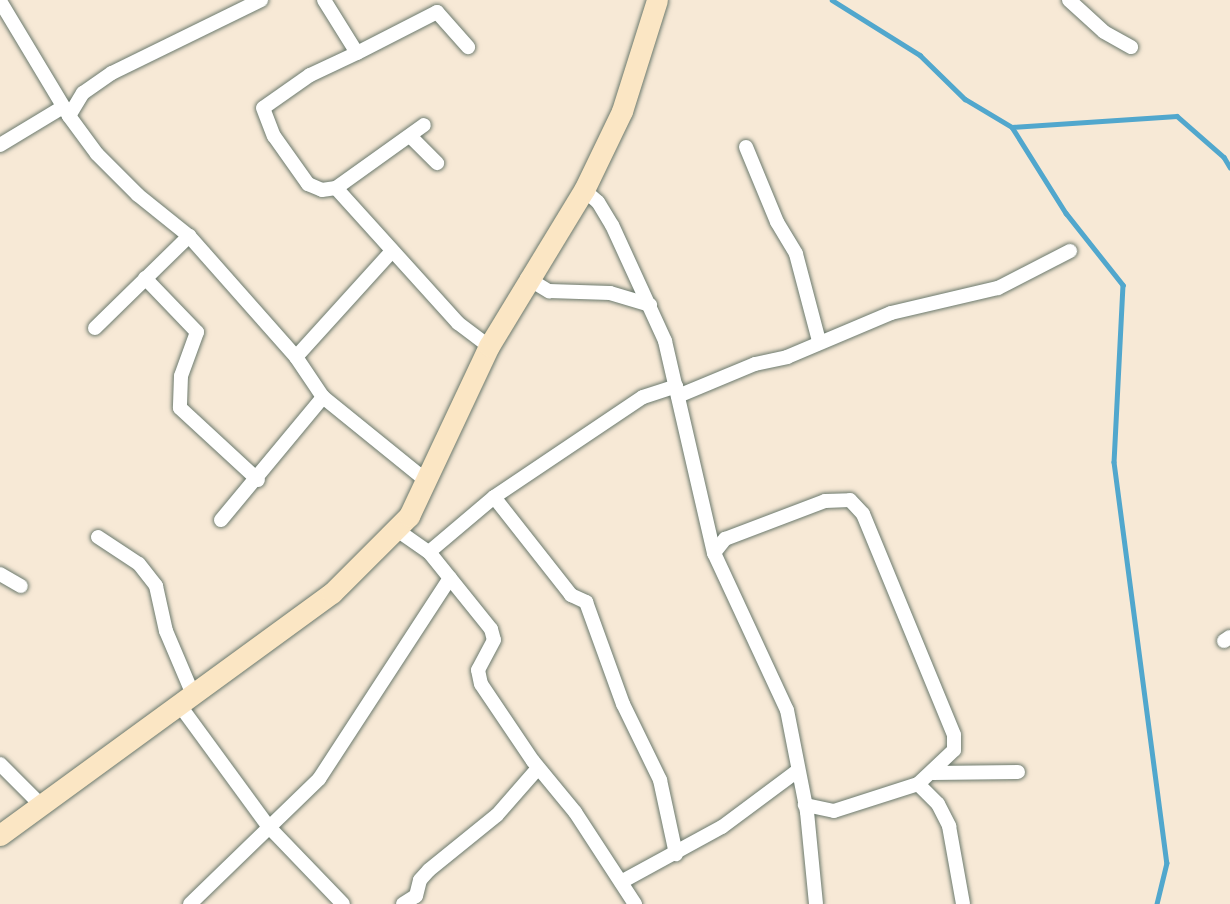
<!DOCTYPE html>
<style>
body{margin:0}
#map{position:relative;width:1230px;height:904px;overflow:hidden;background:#f7e9d6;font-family:"Libre Bodoni",serif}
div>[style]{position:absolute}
.stream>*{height:4.5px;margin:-2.25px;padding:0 2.25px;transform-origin:2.25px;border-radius:2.25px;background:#51a7cd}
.roads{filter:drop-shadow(0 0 2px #6b796d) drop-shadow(0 0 2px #6b796d)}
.street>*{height:14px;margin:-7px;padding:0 7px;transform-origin:7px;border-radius:7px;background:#fff}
.secondary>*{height:21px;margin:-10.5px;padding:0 10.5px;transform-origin:10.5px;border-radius:10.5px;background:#fbe6c4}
span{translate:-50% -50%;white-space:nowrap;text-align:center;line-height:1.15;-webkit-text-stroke:6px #fff;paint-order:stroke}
</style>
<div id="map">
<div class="stream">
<i style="left:832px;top:0;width:104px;rotate:32deg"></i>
<i style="left:920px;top:55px;width:63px;rotate:44.4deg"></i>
<i style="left:965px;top:99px;width:55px;rotate:30.8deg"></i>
<i style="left:1012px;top:127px;width:102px;rotate:57.9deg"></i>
<i style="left:1066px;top:213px;width:92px;rotate:51.6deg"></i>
<i style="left:1123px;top:285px;width:177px;rotate:92.9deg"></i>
<i style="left:1114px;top:462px;width:404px;rotate:82.5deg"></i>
<i style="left:1167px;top:863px;width:42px;rotate:103.7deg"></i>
<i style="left:1012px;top:127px;width:165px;rotate:-3.8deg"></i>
<i style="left:1177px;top:116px;width:62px;rotate:41.1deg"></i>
<i style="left:1224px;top:157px;width:12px;rotate:59deg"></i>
</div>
<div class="roads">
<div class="street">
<i style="left:324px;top:0;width:62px;rotate:58.1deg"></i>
<i style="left:357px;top:53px;width:90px;rotate:-27.1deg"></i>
<i style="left:437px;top:12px;width:47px;rotate:48.5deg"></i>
<i style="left:1069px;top:0;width:47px;rotate:42.4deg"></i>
<i style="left:1104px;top:32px;width:31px;rotate:29deg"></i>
<i style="left:0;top:1px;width:134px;rotate:59deg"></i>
<i style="left:69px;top:116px;width:47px;rotate:53.6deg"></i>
<i style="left:97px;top:154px;width:58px;rotate:45deg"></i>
<i style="left:138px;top:195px;width:65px;rotate:38.8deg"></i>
<i style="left:189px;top:236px;width:162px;rotate:48.5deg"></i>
<i style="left:296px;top:357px;width:48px;rotate:56deg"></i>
<i style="left:323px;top:397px;width:135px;rotate:39deg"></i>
<i style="left:357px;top:53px;width:52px;rotate:154.9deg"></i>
<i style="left:310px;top:75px;width:57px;rotate:144.9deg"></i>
<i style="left:263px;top:108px;width:30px;rotate:69deg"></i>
<i style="left:274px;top:136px;width:59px;rotate:54.7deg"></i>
<i style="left:308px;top:184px;width:15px;rotate:23deg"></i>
<i style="left:322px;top:190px;width:14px;rotate:-8deg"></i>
<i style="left:336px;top:188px;width:108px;rotate:-35.6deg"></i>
<i style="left:69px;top:116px;width:27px;rotate:-59deg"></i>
<i style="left:83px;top:93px;width:35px;rotate:-35deg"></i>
<i style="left:112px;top:73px;width:166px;rotate:-26.1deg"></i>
<i style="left:411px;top:137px;width:37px;rotate:45deg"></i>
<i style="left:0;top:145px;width:74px;rotate:-31.1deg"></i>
<i style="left:746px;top:147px;width:81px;rotate:67.5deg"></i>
<i style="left:777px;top:222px;width:37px;rotate:59deg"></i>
<i style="left:796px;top:254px;width:90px;rotate:75.2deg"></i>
<i style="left:336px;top:188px;width:182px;rotate:47.9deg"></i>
<i style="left:458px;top:323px;width:39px;rotate:37deg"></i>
<i style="left:584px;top:190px;width:18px;rotate:41deg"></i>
<i style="left:598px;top:202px;width:27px;rotate:59deg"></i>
<i style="left:612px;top:225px;width:128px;rotate:65.4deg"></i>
<i style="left:665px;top:341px;width:218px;rotate:77deg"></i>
<i style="left:714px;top:553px;width:173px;rotate:65.1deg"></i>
<i style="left:787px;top:710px;width:104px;rotate:78.9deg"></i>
<i style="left:807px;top:812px;width:92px;rotate:84.4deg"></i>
<i style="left:145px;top:278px;width:75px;rotate:46.1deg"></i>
<i style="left:197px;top:332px;width:47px;rotate:110deg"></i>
<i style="left:181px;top:376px;width:32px;rotate:92deg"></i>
<i style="left:180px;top:408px;width:106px;rotate:42.7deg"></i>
<i style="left:527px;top:278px;width:26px;rotate:31deg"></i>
<i style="left:549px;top:291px;width:61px;rotate:1.9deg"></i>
<i style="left:610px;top:293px;width:42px;rotate:16.7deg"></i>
<i style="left:95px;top:328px;width:132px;rotate:-44.4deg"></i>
<i style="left:296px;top:357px;width:143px;rotate:-47.8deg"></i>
<i style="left:678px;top:396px;width:83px;rotate:-22.6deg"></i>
<i style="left:755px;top:364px;width:33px;rotate:-12deg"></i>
<i style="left:787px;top:357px;width:113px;rotate:-22.9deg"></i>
<i style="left:891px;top:313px;width:110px;rotate:-13.2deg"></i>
<i style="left:998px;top:288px;width:81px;rotate:-27.2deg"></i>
<i style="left:494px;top:497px;width:125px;rotate:51.8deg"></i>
<i style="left:571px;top:595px;width:17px;rotate:25deg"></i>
<i style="left:586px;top:602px;width:109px;rotate:70.1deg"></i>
<i style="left:623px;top:704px;width:85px;rotate:64deg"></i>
<i style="left:660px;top:780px;width:76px;rotate:77.8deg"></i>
<i style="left:221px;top:520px;width:160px;rotate:-50.3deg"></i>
<i style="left:397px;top:530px;width:39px;rotate:35deg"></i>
<i style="left:429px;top:552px;width:99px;rotate:51.2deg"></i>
<i style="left:491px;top:629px;width:11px;rotate:75deg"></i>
<i style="left:494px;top:640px;width:34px;rotate:118deg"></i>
<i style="left:478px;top:670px;width:14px;rotate:78deg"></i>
<i style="left:481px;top:684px;width:93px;rotate:56deg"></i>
<i style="left:533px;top:761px;width:66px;rotate:50.5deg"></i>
<i style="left:575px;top:812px;width:110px;rotate:56.9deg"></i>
<i style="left:98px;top:537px;width:49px;rotate:33.4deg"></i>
<i style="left:139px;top:564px;width:28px;rotate:52deg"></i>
<i style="left:156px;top:586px;width:46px;rotate:77.5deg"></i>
<i style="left:166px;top:631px;width:72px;rotate:67deg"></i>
<i style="left:429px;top:552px;width:85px;rotate:-40.2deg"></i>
<i style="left:494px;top:497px;width:179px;rotate:-33.9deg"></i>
<i style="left:643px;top:397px;width:35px;rotate:-18deg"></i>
<i style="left:714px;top:553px;width:18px;rotate:-52deg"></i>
<i style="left:725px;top:539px;width:107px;rotate:-20.8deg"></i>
<i style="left:825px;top:501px;width:25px;rotate:-2deg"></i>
<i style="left:850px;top:500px;width:19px;rotate:47deg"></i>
<i style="left:863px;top:514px;width:239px;rotate:67.6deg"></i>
<i style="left:954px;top:735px;width:15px;rotate:90deg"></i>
<i style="left:954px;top:750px;width:50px;rotate:136.6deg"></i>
<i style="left:918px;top:784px;width:88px;rotate:162.2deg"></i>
<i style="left:834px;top:811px;width:30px;rotate:-168deg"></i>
<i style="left:0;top:574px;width:24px;rotate:30deg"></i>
<i style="left:1224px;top:641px;width:7px;rotate:-34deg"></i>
<i style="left:181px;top:707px;width:147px;rotate:53.8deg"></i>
<i style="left:268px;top:826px;width:108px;rotate:46.1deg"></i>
<i style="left:0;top:764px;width:58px;rotate:45deg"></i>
<i style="left:933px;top:773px;width:85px;rotate:-0.7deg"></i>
<i style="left:918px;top:784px;width:28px;rotate:45deg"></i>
<i style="left:938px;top:804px;width:25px;rotate:63deg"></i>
<i style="left:949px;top:826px;width:79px;rotate:79.8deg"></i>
<i style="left:621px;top:882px;width:115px;rotate:-28.6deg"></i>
<i style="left:722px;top:827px;width:94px;rotate:-36.7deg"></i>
<i style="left:190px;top:904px;width:180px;rotate:-44.1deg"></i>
<i style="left:319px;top:779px;width:240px;rotate:-56.9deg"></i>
<i style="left:403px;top:904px;width:15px;rotate:-32deg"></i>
<i style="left:416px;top:896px;width:16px;rotate:-76deg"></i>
<i style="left:420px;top:880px;width:13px;rotate:-48deg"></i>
<i style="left:429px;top:870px;width:87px;rotate:-39deg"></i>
<i style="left:497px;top:815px;width:62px;rotate:-48.9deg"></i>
</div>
<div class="secondary">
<i style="left:0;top:835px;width:411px;rotate:-36.1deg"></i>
<i style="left:332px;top:593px;width:109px;rotate:-45deg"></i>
<i style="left:409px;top:516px;width:188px;rotate:-64.8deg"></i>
<i style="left:489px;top:346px;width:183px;rotate:-58.7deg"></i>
<i style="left:584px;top:190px;width:88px;rotate:-64.3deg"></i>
<i style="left:622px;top:111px;width:116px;rotate:-72.5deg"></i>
</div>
</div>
</div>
